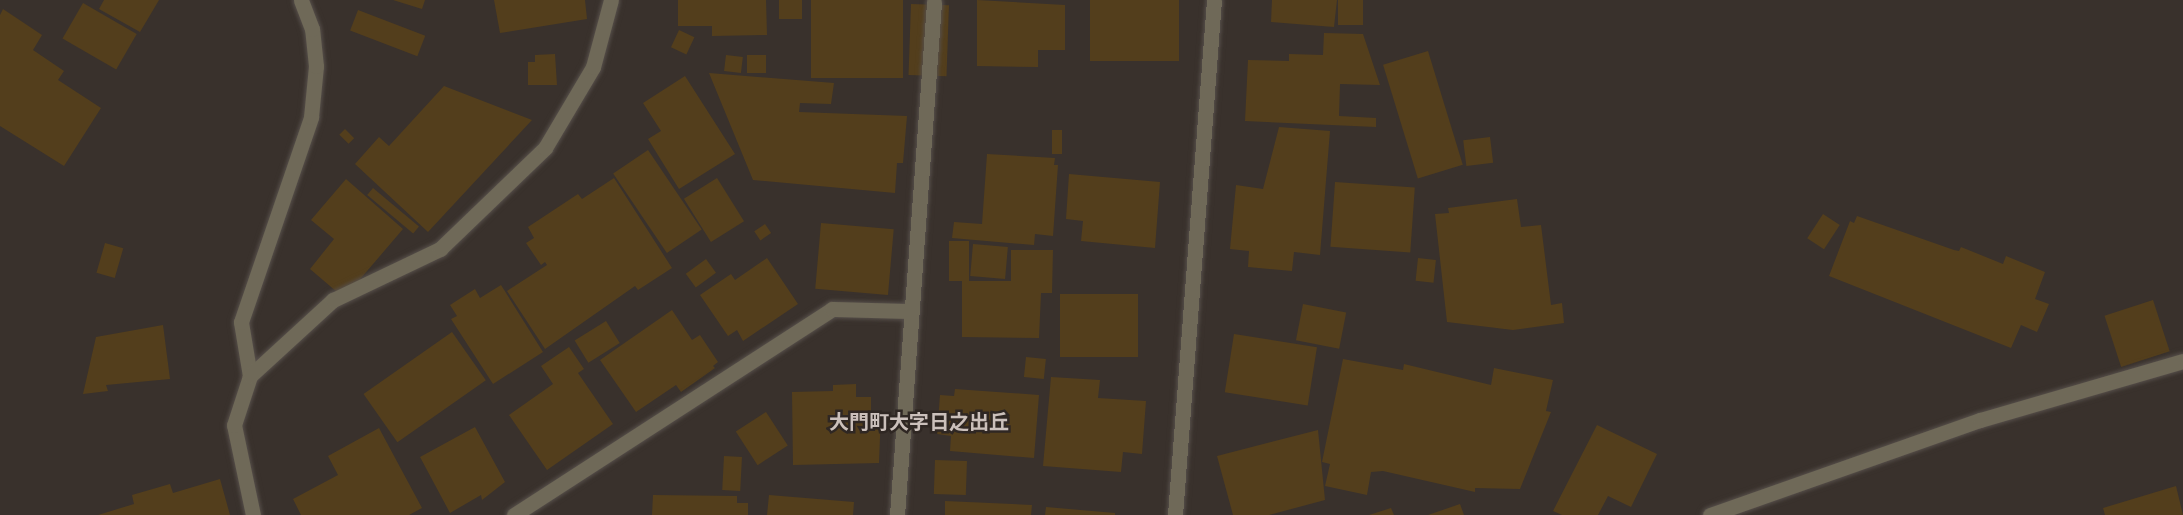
<!DOCTYPE html>
<meta charset="utf-8">
<style>
body{margin:0}
#map{position:relative;width:2183px;height:515px;overflow:hidden;background:#39312c;font-family:Poppins,"Noto Sans JP",sans-serif}
div>[style]{position:absolute}
.building>*{inset:0;background:#533e1c;transform-origin:0 0}
.roads{filter:drop-shadow(0 0 2px #564f4a) drop-shadow(0 0 2px #564f4a)}
.minor>*{height:15px;margin:-7.5px;padding:0 7.5px;transform-origin:7.5px;border-radius:7.5px;background:#6f6958}
.tertiary>*{height:15px;margin:-7.5px;padding:0 7.5px;transform-origin:7.5px;border-radius:7.5px;background:#6f6958}
span{translate:-50% -50%;white-space:nowrap;text-align:center;line-height:1.15;-webkit-text-stroke:5px #2f2723;paint-order:stroke}
.quarter-label{font-size:20px;color:#cbc0bb;font-weight:700}
</style>
<div id="map">
<div class="building">
<i style="clip-path:polygon(104px 0,159px 0,140px 32px,99px 9px)"></i>
<i style="clip-path:polygon(393px 0,425px 0,422px 9px)"></i>
<i style="clip-path:polygon(494px 0,585px 0,587px 19px,500px 33px)"></i>
<i style="clip-path:polygon(678px 0,766px 0,767px 35px,712px 36px,712px 26px,678px 26px)"></i>
<i style="left:779px;top:0;width:23px;height:19px"></i>
<i style="left:811px;top:0;width:92px;height:78px"></i>
<i style="clip-path:polygon(977px 0,1065px 5px,1065px 50px,1038px 50px,1038px 67px,977px 66px)"></i>
<i style="left:1090px;top:0;width:89px;height:61px"></i>
<i style="clip-path:polygon(1272px 0,1337px 0,1334px 27px,1271px 22px)"></i>
<i style="left:1338px;top:0;width:25px;height:25px"></i>
<i style="left:83px;top:3px;width:62px;height:41px;rotate:30deg"></i>
<i style="left:911px;top:4px;width:38px;height:71px;rotate:2deg"></i>
<i style="clip-path:polygon(3px 9px,42px 35px,33px 50px,64px 71px,58px 80px,101px 108px,64px 166px,0 126px,0 15px)"></i>
<i style="left:358px;top:10px;width:72px;height:22px;rotate:21deg"></i>
<i style="left:679px;top:30px;width:17px;height:19px;rotate:25deg"></i>
<i style="clip-path:polygon(1324px 33px,1363px 34px,1380px 85px,1340px 84px,1339px 116px,1376px 118px,1376px 127px,1245px 121px,1248px 60px,1289px 61px,1289px 54px,1323px 55px)"></i>
<i style="left:1428px;top:51px;width:119px;height:47px;rotate:73deg"></i>
<i style="clip-path:polygon(555px 54px,557px 85px,528px 85px,528px 62px,535px 62px,535px 55px)"></i>
<i style="left:726px;top:55px;width:17px;height:16px;rotate:7deg"></i>
<i style="left:747px;top:55px;width:19px;height:18px"></i>
<i style="clip-path:polygon(709px 73px,834px 83px,831px 104px,800px 103px,799px 112px,907px 116px,903px 163px,897px 163px,895px 193px,753px 180px)"></i>
<i style="clip-path:polygon(685px 76px,735px 154px,679px 189px,648px 139px,661px 131px,643px 103px)"></i>
<i style="clip-path:polygon(444px 86px,532px 120px,428px 232px,355px 164px,379px 137px,389px 146px)"></i>
<i style="clip-path:polygon(1279px 127px,1330px 131px,1320px 255px,1294px 252px,1292px 271px,1248px 267px,1249px 251px,1230px 249px,1236px 185px,1263px 189px)"></i>
<i style="left:345px;top:129px;width:13px;height:8px;rotate:45deg"></i>
<i style="left:1052px;top:130px;width:10px;height:24px"></i>
<i style="left:1490px;top:137px;width:26px;height:27px;rotate:83deg"></i>
<i style="left:648px;top:150px;width:96px;height:42px;rotate:56deg"></i>
<i style="clip-path:polygon(987px 154px,1055px 158px,1054px 165px,1058px 165px,1053px 236px,1035px 234px,1034px 245px,952px 238px,954px 222px,982px 224px)"></i>
<i style="clip-path:polygon(1069px 174px,1160px 182px,1155px 248px,1081px 241px,1083px 221px,1066px 219px)"></i>
<i style="clip-path:polygon(614px 178px,672px 268px,638px 290px,635px 286px,545px 349px,507px 291px,547px 265px,545px 262px,541px 265px,526px 243px,534px 238px,528px 227px,578px 194px,582px 199px)"></i>
<i style="left:717px;top:178px;width:51px;height:39px;rotate:58deg"></i>
<i style="clip-path:polygon(346px 179px,403px 229px,344px 298px,310px 269px,334px 239px,311px 220px)"></i>
<i style="left:1335px;top:182px;width:80px;height:65px;rotate:4deg"></i>
<i style="left:373px;top:188px;width:60px;height:9px;rotate:40deg"></i>
<i style="clip-path:polygon(1517px 199px,1521px 227px,1541px 225px,1551px 305px,1562px 303px,1564px 323px,1513px 330px,1447px 322px,1435px 214px,1449px 213px,1448px 208px)"></i>
<i style="left:1823px;top:214px;width:20px;height:29px;rotate:33deg"></i>
<i style="clip-path:polygon(1857px 216px,1954px 250px,1959px 251px,1961px 247px,2003px 264px,2006px 256px,2045px 272px,2035px 299px,2049px 304px,2037px 332px,2021px 325px,2011px 348px,1829px 276px,1850px 221px,1854px 223px)"></i>
<i style="left:821px;top:223px;width:73px;height:66px;rotate:5deg"></i>
<i style="left:765px;top:224px;width:11px;height:13px;rotate:56deg"></i>
<i style="clip-path:polygon(949px 241px,969px 241px,969px 281px,1011px 281px,1011px 250px,1053px 250px,1052px 293px,1041px 293px,1039px 338px,962px 337px,962px 281px,949px 281px)"></i>
<i style="left:105px;top:243px;width:19px;height:31px;rotate:16deg"></i>
<i style="left:973px;top:244px;width:35px;height:32px;rotate:5deg"></i>
<i style="clip-path:polygon(767px 258px,798px 304px,743px 341px,737px 330px,728px 336px,700px 295px,731px 274px,735px 280px)"></i>
<i style="left:1418px;top:258px;width:18px;height:23px;rotate:6deg"></i>
<i style="left:706px;top:259px;width:17px;height:25px;rotate:54deg"></i>
<i style="clip-path:polygon(501px 285px,543px 352px,493px 384px,451px 319px,457px 316px,450px 305px,475px 289px,480px 298px)"></i>
<i style="left:1060px;top:294px;width:78px;height:63px"></i>
<i style="left:2153px;top:300px;width:54px;height:51px;rotate:72deg"></i>
<i style="left:1303px;top:304px;width:44px;height:37px;rotate:11deg"></i>
<i style="clip-path:polygon(672px 310px,692px 340px,700px 335px,718px 362px,713px 366px,715px 368px,681px 392px,676px 385px,636px 412px,600px 360px)"></i>
<i style="left:606px;top:321px;width:26px;height:37px;rotate:58deg"></i>
<i style="clip-path:polygon(163px 325px,170px 379px,106px 385px,108px 391px,83px 394px,96px 337px)"></i>
<i style="left:452px;top:332px;width:59px;height:108px;rotate:55deg"></i>
<i style="left:1234px;top:334px;width:84px;height:59px;rotate:9deg"></i>
<i style="clip-path:polygon(569px 347px,584px 369px,578px 373px,613px 424px,547px 470px,509px 415px,553px 384px,541px 366px)"></i>
<i style="left:1026px;top:357px;width:20px;height:20px;rotate:6deg"></i>
<i style="clip-path:polygon(1343px 359px,1403px 370px,1404px 364px,1491px 385px,1494px 368px,1553px 380px,1546px 411px,1551px 412px,1520px 489px,1475px 488px,1475px 492px,1383px 471px,1371px 472px,1367px 495px,1325px 486px,1330px 464px,1322px 462px)"></i>
<i style="clip-path:polygon(1051px 377px,1100px 380px,1098px 398px,1146px 401px,1142px 454px,1123px 452px,1121px 472px,1043px 466px)"></i>
<i style="clip-path:polygon(856px 384px,856px 397px,871px 397px,871px 411px,881px 411px,879px 463px,793px 465px,792px 392px,833px 391px,833px 385px)"></i>
<i style="clip-path:polygon(955px 389px,1039px 395px,1034px 458px,950px 451px,951px 436px,937px 434px,940px 395px,954px 396px)"></i>
<i style="left:766px;top:412px;width:40px;height:36px;rotate:57deg"></i>
<i style="clip-path:polygon(1597px 425px,1657px 454px,1631px 507px,1608px 496px,1598px 515px,1562px 515px,1553px 511px)"></i>
<i style="clip-path:polygon(475px 427px,505px 482px,482px 500px,481px 495px,450px 513px,420px 457px)"></i>
<i style="clip-path:polygon(379px 428px,422px 508px,409px 515px,301px 515px,293px 499px,338px 475px,328px 456px)"></i>
<i style="clip-path:polygon(1318px 430px,1325px 500px,1269px 515px,1233px 515px,1217px 456px)"></i>
<i style="left:724px;top:456px;width:18px;height:34px;rotate:3deg"></i>
<i style="left:935px;top:460px;width:32px;height:34px;rotate:2deg"></i>
<i style="clip-path:polygon(220px 479px,230px 515px,98px 515px,134px 504px,132px 495px,170px 484px,173px 493px)"></i>
<i style="clip-path:polygon(2176px 486px,2183px 515px,2105px 515px,2103px 508px)"></i>
<i style="clip-path:polygon(653px 495px,737px 496px,737px 503px,748px 503px,748px 515px,652px 515px)"></i>
<i style="clip-path:polygon(769px 495px,854px 502px,853px 515px,767px 515px)"></i>
<i style="clip-path:polygon(945px 501px,1032px 505px,1031px 515px,945px 515px)"></i>
<i style="clip-path:polygon(1460px 504px,1464px 515px,1428px 515px)"></i>
<i style="clip-path:polygon(1046px 507px,1115px 513px,1115px 515px,1045px 515px)"></i>
<i style="clip-path:polygon(1391px 508px,1394px 515px,1369px 515px)"></i>
</div>
<div class="roads">
<div class="minor">
<i style="left:250px;top:376px;width:55px;rotate:-99.5deg"></i>
<i style="left:241px;top:322px;width:217px;rotate:-71.1deg"></i>
<i style="left:311px;top:117px;width:51px;rotate:-84.4deg"></i>
<i style="left:316px;top:66px;width:37px;rotate:-96deg"></i>
<i style="left:312px;top:29px;width:31px;rotate:-111deg"></i>
<i style="left:253px;top:515px;width:92px;rotate:-101.9deg"></i>
<i style="left:234px;top:425px;width:52px;rotate:-71.9deg"></i>
<i style="left:250px;top:376px;width:113px;rotate:-42.5deg"></i>
<i style="left:333px;top:300px;width:119px;rotate:-25.5deg"></i>
<i style="left:440px;top:249px;width:146px;rotate:-43.9deg"></i>
<i style="left:545px;top:148px;width:94px;rotate:-59.3deg"></i>
<i style="left:593px;top:67px;width:69px;rotate:-75deg"></i>
<i style="left:514px;top:515px;width:379px;rotate:-32.9deg"></i>
<i style="left:832px;top:309px;width:78px;rotate:1.5deg"></i>
<i style="left:897px;top:515px;width:514px;rotate:-85.87deg"></i>
<i style="left:1175px;top:515px;width:516px;rotate:-85.67deg"></i>
</div>
<div class="tertiary">
<i style="left:1710px;top:515px;width:286px;rotate:-19.4deg"></i>
<i style="left:1980px;top:420px;width:211px;rotate:-16.2deg"></i>
</div>
</div>
<div class="quarter-label">
<span style="left:919px;top:422px">大門町大字日之出丘</span>
</div>
</div>
